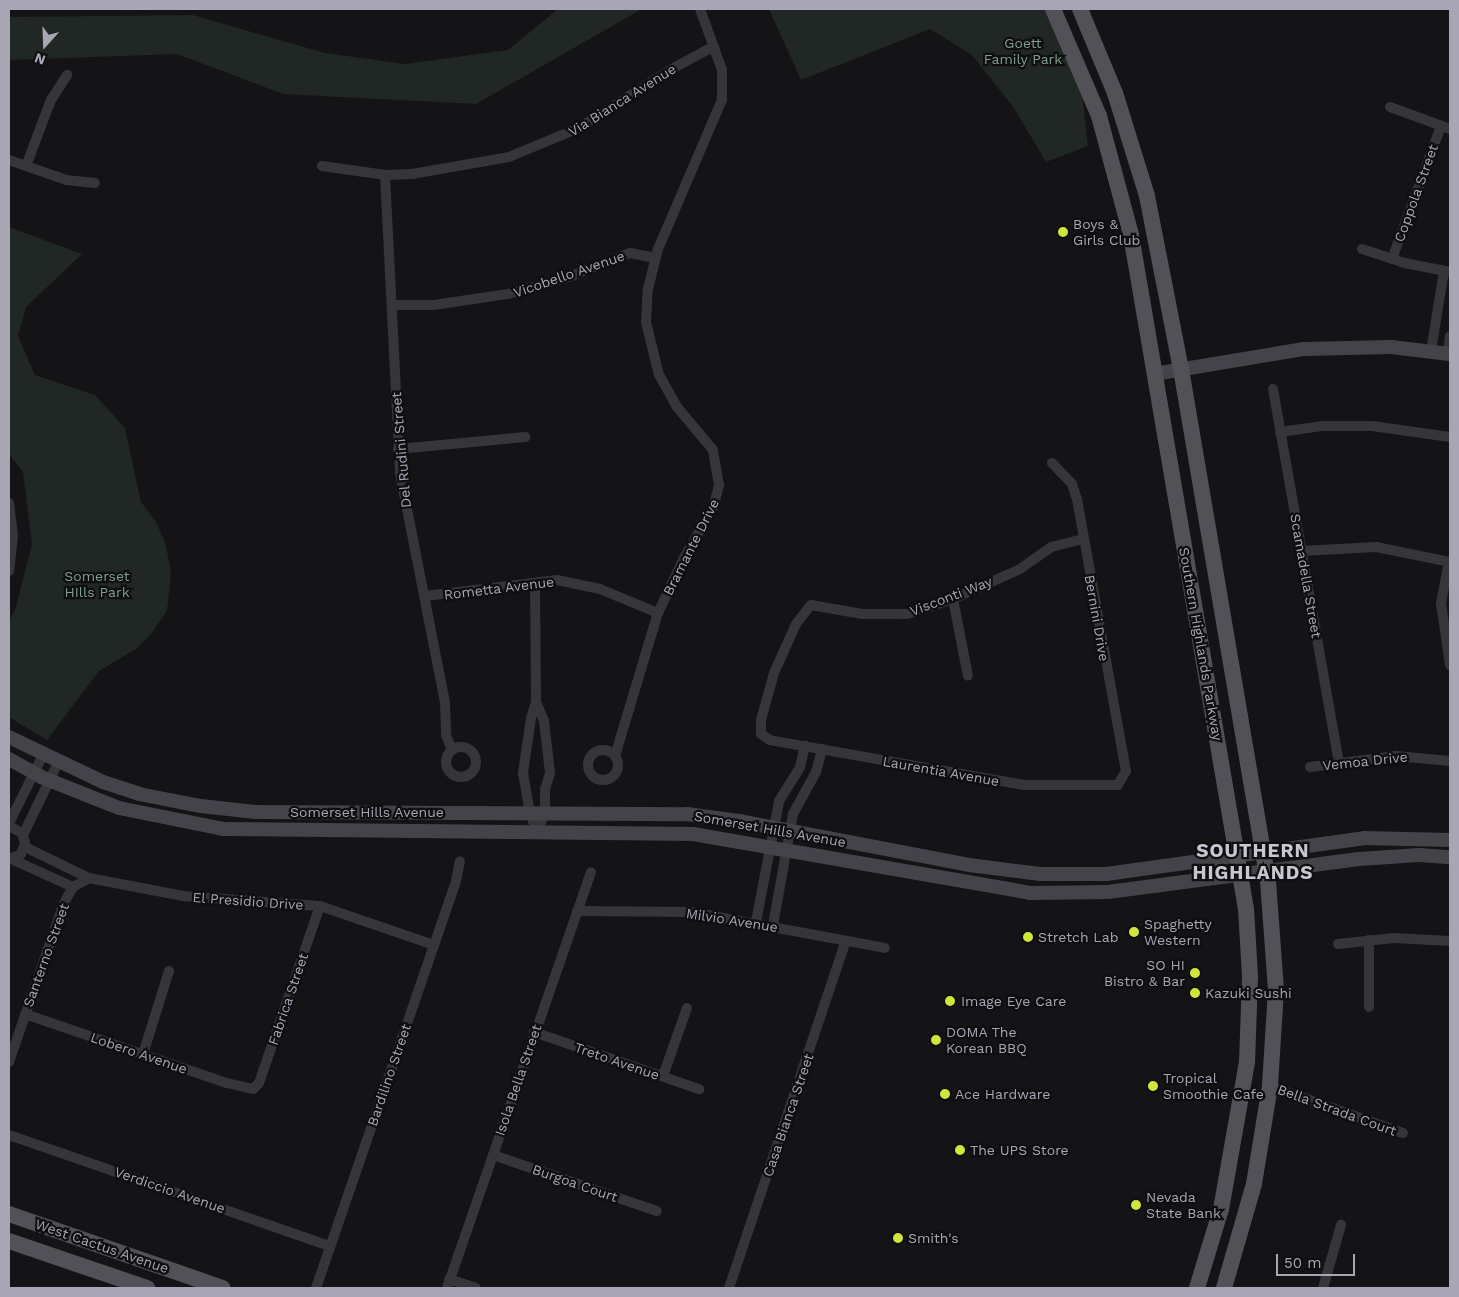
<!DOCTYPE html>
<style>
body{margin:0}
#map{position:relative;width:1459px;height:1297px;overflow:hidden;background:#141315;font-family:"Work Sans",sans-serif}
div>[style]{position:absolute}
.green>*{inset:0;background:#202724}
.street>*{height:10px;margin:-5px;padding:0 5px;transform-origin:5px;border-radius:5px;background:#36353a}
.street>.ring{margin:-5px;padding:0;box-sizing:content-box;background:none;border:10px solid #36353a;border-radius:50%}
.secondary>*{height:14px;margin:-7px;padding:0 7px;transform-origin:7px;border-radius:7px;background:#44434a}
.primary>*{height:16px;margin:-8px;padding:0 8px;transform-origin:8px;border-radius:8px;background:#535158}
.dots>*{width:14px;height:14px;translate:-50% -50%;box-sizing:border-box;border:2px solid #0f0e10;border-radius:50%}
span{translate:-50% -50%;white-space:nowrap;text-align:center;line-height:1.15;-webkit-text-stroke:4.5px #0f0e10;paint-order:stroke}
.park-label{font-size:14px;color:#7e9e8f}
.street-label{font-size:14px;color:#a8a6b4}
.poi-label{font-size:14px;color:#a8a6b4}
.left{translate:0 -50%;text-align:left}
.right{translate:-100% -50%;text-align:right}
.district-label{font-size:19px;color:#c9c6d1;font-weight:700;letter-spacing:1px}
.frame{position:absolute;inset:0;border:10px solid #a8a6b4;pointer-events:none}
.north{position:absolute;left:20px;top:20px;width:50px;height:50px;-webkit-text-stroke:4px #0f0e10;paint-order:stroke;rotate:200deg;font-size:14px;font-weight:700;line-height:20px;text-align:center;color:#a8a6b4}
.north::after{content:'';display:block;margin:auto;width:18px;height:22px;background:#a8a6b4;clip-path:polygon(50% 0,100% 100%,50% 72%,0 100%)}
.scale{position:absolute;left:1276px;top:1254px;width:79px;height:22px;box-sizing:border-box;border:2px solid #a8a6b4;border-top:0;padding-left:6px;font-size:15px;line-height:18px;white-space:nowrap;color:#a8a6b4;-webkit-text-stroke:4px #0f0e10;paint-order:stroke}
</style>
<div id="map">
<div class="green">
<i style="clip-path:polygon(558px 9px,642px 9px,476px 104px,283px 94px,177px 54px,9px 60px,9px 17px,193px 15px,325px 53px,405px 64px,508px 50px)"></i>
<i style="clip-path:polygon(769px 9px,1050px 9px,1080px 75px,1088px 146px,1046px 162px,1014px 108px,972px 55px,930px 29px,801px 80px)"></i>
<i style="clip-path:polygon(9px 227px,82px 254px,26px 307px,18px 336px,35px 375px,95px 395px,125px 428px,141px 502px,156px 522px,166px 545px,171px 574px,167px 611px,151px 634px,136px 649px,99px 671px,47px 740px,9px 717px,9px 621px,16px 607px,32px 544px,23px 472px,9px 454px)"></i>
</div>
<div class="street">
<i style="left:1390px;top:107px;width:64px;rotate:20.1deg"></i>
<i style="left:9px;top:160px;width:60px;rotate:19.3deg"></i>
<i style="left:66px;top:180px;width:29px;rotate:6deg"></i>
<i style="left:26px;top:166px;width:71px;rotate:-69.3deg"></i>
<i style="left:51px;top:100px;width:30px;rotate:-57deg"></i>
<i style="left:322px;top:166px;width:64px;rotate:8.1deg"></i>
<i style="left:385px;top:175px;width:27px;rotate:-2deg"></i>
<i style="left:412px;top:174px;width:98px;rotate:-9.9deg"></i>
<i style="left:509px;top:157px;width:76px;rotate:-22.5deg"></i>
<i style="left:579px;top:128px;width:108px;rotate:-32.5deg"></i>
<i style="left:670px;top:70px;width:50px;rotate:-28.6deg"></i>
<i style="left:385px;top:175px;width:298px;rotate:87.1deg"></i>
<i style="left:400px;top:473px;width:233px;rotate:78.9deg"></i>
<i style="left:445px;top:702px;width:33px;rotate:88deg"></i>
<i style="left:446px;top:735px;width:16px;rotate:68deg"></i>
<i style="left:1362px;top:249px;width:45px;rotate:18deg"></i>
<i style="left:1405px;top:263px;width:46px;rotate:11.3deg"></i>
<i style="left:1392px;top:259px;width:142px;rotate:-69.8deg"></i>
<i style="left:392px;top:305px;width:42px"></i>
<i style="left:434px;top:305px;width:75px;rotate:-8.5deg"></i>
<i style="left:508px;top:294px;width:63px;rotate:-15.6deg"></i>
<i style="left:569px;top:277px;width:66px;rotate:-21.5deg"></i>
<i style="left:630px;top:253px;width:25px;rotate:11deg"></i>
<i style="left:1431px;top:351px;width:81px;rotate:-80.8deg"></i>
<i style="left:1448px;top:354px;width:18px;rotate:-84deg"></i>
<i style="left:1273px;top:389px;width:379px;rotate:80deg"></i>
<i style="left:1280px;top:432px;width:42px;rotate:-8.1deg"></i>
<i style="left:1322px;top:426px;width:50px"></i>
<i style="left:1372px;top:426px;width:79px;rotate:8deg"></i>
<i style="left:398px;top:449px;width:128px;rotate:-5.4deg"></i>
<i style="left:1052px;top:463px;width:29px;rotate:46deg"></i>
<i style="left:1072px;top:484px;width:16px;rotate:72deg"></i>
<i style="left:1077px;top:499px;width:276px;rotate:79.8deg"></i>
<i style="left:1126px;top:771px;width:16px;rotate:120deg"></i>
<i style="left:1118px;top:785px;width:94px;rotate:180deg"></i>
<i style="left:1024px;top:785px;width:258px;rotate:-170deg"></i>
<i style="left:770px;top:740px;width:11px;rotate:-146deg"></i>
<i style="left:761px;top:734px;width:14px;rotate:-90deg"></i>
<i style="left:761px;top:720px;width:49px;rotate:-74.5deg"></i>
<i style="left:774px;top:673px;width:54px;rotate:-65.8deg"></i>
<i style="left:796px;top:624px;width:24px;rotate:-52deg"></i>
<i style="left:811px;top:605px;width:52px;rotate:10deg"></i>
<i style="left:862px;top:614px;width:45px"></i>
<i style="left:907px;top:614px;width:48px;rotate:-18.1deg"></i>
<i style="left:953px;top:599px;width:73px;rotate:-24.1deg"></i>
<i style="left:1020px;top:569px;width:38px;rotate:-35deg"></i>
<i style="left:1051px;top:547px;width:33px;rotate:-14deg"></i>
<i style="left:9px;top:503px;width:32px;rotate:83deg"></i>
<i style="left:13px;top:535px;width:36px;rotate:96deg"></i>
<i style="left:1301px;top:551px;width:75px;rotate:-3.1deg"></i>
<i style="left:1376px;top:547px;width:76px;rotate:11.5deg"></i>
<i style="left:1449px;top:562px;width:42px;rotate:101deg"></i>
<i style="left:1441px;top:603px;width:63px;rotate:81.7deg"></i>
<i style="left:535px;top:583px;width:119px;rotate:89.5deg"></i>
<i style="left:536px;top:702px;width:17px;rotate:107deg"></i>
<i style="left:531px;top:718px;width:56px;rotate:98.3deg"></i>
<i style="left:523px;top:773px;width:41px;rotate:80.1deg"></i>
<i style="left:530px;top:813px;width:20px;rotate:70deg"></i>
<i style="left:425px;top:596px;width:133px;rotate:-6.9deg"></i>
<i style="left:557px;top:580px;width:44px;rotate:11.8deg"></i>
<i style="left:600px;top:589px;width:63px;rotate:22.5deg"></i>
<i style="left:953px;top:599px;width:78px;rotate:79deg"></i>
<i style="left:536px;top:702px;width:21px;rotate:67deg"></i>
<i style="left:544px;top:721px;width:52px;rotate:83.4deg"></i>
<i style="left:550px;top:773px;width:17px;rotate:107deg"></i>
<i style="left:545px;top:789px;width:24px;rotate:90deg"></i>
<i style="left:545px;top:813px;width:21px;rotate:113deg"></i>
<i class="ring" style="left:446px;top:747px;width:20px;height:20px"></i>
<i class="ring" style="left:588px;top:750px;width:20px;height:20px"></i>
<i style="left:615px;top:756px;width:149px;rotate:-73.3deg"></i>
<i style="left:658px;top:613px;width:61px;rotate:-64.7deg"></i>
<i style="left:684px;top:558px;width:58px;rotate:-59.9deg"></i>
<i style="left:713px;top:508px;width:24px;rotate:-75deg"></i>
<i style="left:719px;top:485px;width:36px;rotate:-100deg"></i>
<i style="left:713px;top:450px;width:56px;rotate:-129.9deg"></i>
<i style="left:677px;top:407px;width:37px;rotate:-119deg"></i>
<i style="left:659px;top:375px;width:55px;rotate:-103.8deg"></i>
<i style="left:646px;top:322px;width:33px;rotate:-87deg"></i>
<i style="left:648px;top:289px;width:41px;rotate:-76deg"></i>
<i style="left:658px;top:249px;width:162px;rotate:-66.8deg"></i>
<i style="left:722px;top:100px;width:30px;rotate:-90deg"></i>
<i style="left:722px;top:70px;width:65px;rotate:-109.8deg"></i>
<i style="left:1310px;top:767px;width:87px;rotate:-7.3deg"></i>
<i style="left:1396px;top:756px;width:54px;rotate:5.3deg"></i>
<i style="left:9px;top:823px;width:76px;rotate:-63.4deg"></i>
<i style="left:9px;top:826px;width:15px;rotate:28deg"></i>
<i style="left:22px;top:833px;width:10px;rotate:73deg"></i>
<i style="left:25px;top:843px;width:12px;rotate:110deg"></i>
<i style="left:21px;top:854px;width:13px;rotate:157deg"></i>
<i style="left:23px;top:835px;width:80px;rotate:-64.1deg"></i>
<i style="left:25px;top:847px;width:71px;rotate:25.8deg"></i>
<i style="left:11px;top:859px;width:68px;rotate:24.3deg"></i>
<i style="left:577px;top:911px;width:114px;rotate:0.5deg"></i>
<i style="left:691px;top:912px;width:197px;rotate:10.5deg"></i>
<i style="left:756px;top:922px;width:123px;rotate:-79.2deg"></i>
<i style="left:779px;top:801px;width:40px;rotate:-58deg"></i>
<i style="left:800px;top:767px;width:22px;rotate:-77deg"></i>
<i style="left:773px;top:925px;width:113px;rotate:-79.8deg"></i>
<i style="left:793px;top:814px;width:48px;rotate:-61.3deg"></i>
<i style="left:816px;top:772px;width:24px;rotate:-75deg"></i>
<i style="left:1369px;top:940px;width:67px;rotate:90deg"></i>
<i style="left:1338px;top:944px;width:56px;rotate:-6.1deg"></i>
<i style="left:1394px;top:938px;width:56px;rotate:3.1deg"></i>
<i style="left:25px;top:1014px;width:213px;rotate:18.9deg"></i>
<i style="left:227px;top:1083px;width:27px;rotate:13deg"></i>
<i style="left:253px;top:1089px;width:8px;rotate:-45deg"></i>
<i style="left:259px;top:1083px;width:187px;rotate:-71deg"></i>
<i style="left:534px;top:1032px;width:175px;rotate:19.1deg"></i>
<i style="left:143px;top:1054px;width:87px;rotate:-72.6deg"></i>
<i style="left:9px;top:1062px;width:166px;rotate:-71deg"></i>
<i style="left:63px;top:905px;width:21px;rotate:-61deg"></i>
<i style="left:73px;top:887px;width:18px;rotate:-29deg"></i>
<i style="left:89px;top:878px;width:96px;rotate:10.8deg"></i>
<i style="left:183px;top:896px;width:137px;rotate:4.2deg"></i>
<i style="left:320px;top:906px;width:120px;rotate:18.9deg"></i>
<i style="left:663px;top:1076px;width:72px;rotate:-70.6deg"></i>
<i style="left:1270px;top:1086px;width:141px;rotate:19.5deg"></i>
<i style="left:9px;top:1135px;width:340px;rotate:19.1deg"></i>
<i style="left:493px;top:1155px;width:173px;rotate:18.9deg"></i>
<i style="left:449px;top:1279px;width:28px;rotate:18deg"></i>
<i style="left:316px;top:1288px;width:430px;rotate:-71deg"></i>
<i style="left:456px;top:881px;width:20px;rotate:-79deg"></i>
<i style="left:447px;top:1288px;width:440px;rotate:-70.9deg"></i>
<i style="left:729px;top:1288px;width:366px;rotate:-71.4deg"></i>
<i style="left:1323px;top:1288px;width:66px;rotate:-74.1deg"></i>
</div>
<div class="secondary">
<i style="left:1154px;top:374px;width:152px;rotate:-9.5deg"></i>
<i style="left:1304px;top:349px;width:87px;rotate:-1.3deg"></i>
<i style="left:1391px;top:347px;width:59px;rotate:6.8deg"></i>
<i style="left:9px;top:737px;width:104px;rotate:25.6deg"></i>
<i style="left:103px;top:782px;width:38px;rotate:18deg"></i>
<i style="left:139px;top:794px;width:63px;rotate:11deg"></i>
<i style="left:201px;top:806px;width:55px;rotate:6.2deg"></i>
<i style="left:256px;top:812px;width:431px;rotate:0.3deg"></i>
<i style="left:687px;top:814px;width:52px;rotate:7.7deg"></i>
<i style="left:739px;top:821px;width:234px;rotate:10.8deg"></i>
<i style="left:969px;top:865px;width:72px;rotate:7.2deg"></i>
<i style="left:1040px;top:874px;width:66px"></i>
<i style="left:1106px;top:874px;width:260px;rotate:-7.9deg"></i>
<i style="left:1364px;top:838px;width:86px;rotate:1.3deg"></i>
<i style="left:9px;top:759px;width:37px;rotate:29deg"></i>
<i style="left:41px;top:777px;width:84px;rotate:21.7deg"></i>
<i style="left:119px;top:808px;width:106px;rotate:11.4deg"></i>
<i style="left:223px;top:829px;width:470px;rotate:0.6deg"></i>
<i style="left:693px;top:834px;width:342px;rotate:9.9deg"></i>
<i style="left:1030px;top:893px;width:78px;rotate:-0.7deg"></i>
<i style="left:1108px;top:892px;width:253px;rotate:-7.5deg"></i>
<i style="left:1359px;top:859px;width:60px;rotate:-3.8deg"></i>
<i style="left:1419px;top:855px;width:31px;rotate:4deg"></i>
</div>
<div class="primary">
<i style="left:1053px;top:9px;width:116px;rotate:66.7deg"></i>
<i style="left:1099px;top:116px;width:123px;rotate:74.9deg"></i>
<i style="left:1131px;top:235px;width:684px;rotate:80.32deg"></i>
<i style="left:1246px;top:909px;width:68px;rotate:86.6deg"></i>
<i style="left:1250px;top:977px;width:85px;rotate:92deg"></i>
<i style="left:1247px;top:1062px;width:149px;rotate:100deg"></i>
<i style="left:1221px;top:1209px;width:83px;rotate:106.9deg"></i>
<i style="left:1080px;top:9px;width:91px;rotate:67.4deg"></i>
<i style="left:1115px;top:93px;width:108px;rotate:72.7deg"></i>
<i style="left:1147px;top:196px;width:176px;rotate:78.9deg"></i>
<i style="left:1181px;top:369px;width:519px;rotate:80.36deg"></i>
<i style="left:1268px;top:881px;width:109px;rotate:85.8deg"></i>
<i style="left:1276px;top:990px;width:96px;rotate:93.6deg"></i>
<i style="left:1270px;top:1086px;width:99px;rotate:99.3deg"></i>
<i style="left:1254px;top:1184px;width:108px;rotate:106.1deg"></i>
<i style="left:9px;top:1214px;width:226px;rotate:19.1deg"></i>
<i style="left:9px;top:1241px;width:146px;rotate:18.8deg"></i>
</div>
<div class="dots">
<i style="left:1063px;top:232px;background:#d0e63a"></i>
<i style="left:1134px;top:932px;background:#d0e63a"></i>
<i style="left:1028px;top:937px;background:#d0e63a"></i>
<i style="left:1195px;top:973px;background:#d0e63a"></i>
<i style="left:1195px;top:993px;background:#d0e63a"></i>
<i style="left:950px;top:1001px;background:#d0e63a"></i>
<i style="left:936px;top:1040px;background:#d0e63a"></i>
<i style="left:1153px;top:1086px;background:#d0e63a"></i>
<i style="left:945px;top:1094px;background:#d0e63a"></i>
<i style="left:960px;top:1150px;background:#d0e63a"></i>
<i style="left:1136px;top:1205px;background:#d0e63a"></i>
<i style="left:898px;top:1238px;background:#d0e63a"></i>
</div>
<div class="park-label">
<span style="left:1023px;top:51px">Goett<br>Family Park</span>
<span style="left:97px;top:584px">Somerset<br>HIlls Park</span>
</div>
<div class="street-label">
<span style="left:622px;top:100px;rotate:-32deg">Via Bianca Avenue</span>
<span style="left:1416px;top:193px;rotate:-70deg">Coppola Street</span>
<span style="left:569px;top:274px;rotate:-19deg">Vicobello Avenue</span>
<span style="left:401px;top:450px;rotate:-95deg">Del Rudini Street</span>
<span style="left:691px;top:547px;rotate:-63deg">Bramante Drive</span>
<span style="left:1306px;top:576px;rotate:80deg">Scamadella Street</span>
<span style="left:499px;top:588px;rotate:-7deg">Rometta Avenue</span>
<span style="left:951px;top:596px;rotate:-21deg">Visconti Way</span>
<span style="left:1097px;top:618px;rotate:80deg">Bernini Drive</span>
<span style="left:1201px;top:644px;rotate:80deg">Southern Highlands Parkway</span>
<span style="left:1365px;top:761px;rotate:-6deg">Vemoa Drive</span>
<span style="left:941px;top:771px;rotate:10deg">Laurentia Avenue</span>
<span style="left:367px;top:812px">Somerset Hills Avenue</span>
<span style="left:770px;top:829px;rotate:10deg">Somerset Hills Avenue</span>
<span style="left:248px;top:901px;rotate:4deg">El Presidio Drive</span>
<span style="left:732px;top:920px;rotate:9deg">Milvio Avenue</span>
<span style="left:46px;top:955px;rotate:-70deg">Santerno Street</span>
<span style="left:288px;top:999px;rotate:-71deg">Fabrica Street</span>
<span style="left:139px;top:1053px;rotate:19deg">Lobero Avenue</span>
<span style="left:617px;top:1061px;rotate:19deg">Treto Avenue</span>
<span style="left:389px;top:1075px;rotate:-71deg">Bardilino Street</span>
<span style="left:518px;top:1080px;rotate:-71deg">Isola Bella Street</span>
<span style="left:1337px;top:1110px;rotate:20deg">Bella Strada Court</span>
<span style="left:788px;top:1115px;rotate:-71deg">Casa Bianca Street</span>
<span style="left:575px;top:1183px;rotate:19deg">Burgoa Court</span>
<span style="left:170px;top:1190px;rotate:19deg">Verdiccio Avenue</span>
<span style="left:102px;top:1246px;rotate:19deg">West Cactus Avenue</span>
</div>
<div class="poi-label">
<span class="left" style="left:1073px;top:232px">Boys &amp;<br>Girls Club</span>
<span class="left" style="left:1144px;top:932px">Spaghetty<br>Western</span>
<span class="left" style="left:1038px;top:937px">Stretch Lab</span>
<span class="right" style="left:1185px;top:973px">SO HI<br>Bistro &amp; Bar</span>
<span class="left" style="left:1205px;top:993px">Kazuki Sushi</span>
<span class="left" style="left:961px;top:1001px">Image Eye Care</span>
<span class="left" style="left:946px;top:1040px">DOMA The<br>Korean BBQ</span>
<span class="left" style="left:1163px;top:1086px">Tropical<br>Smoothie Cafe</span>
<span class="left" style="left:955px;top:1094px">Ace Hardware</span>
<span class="left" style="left:970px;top:1150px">The UPS Store</span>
<span class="left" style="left:1146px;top:1205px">Nevada<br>State Bank</span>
<span class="left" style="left:908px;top:1238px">Smith's</span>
</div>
<div class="district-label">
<span style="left:1253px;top:862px">SOUTHERN<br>HIGHLANDS</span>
</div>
<div class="frame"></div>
<div class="north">N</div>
<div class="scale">50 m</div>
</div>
